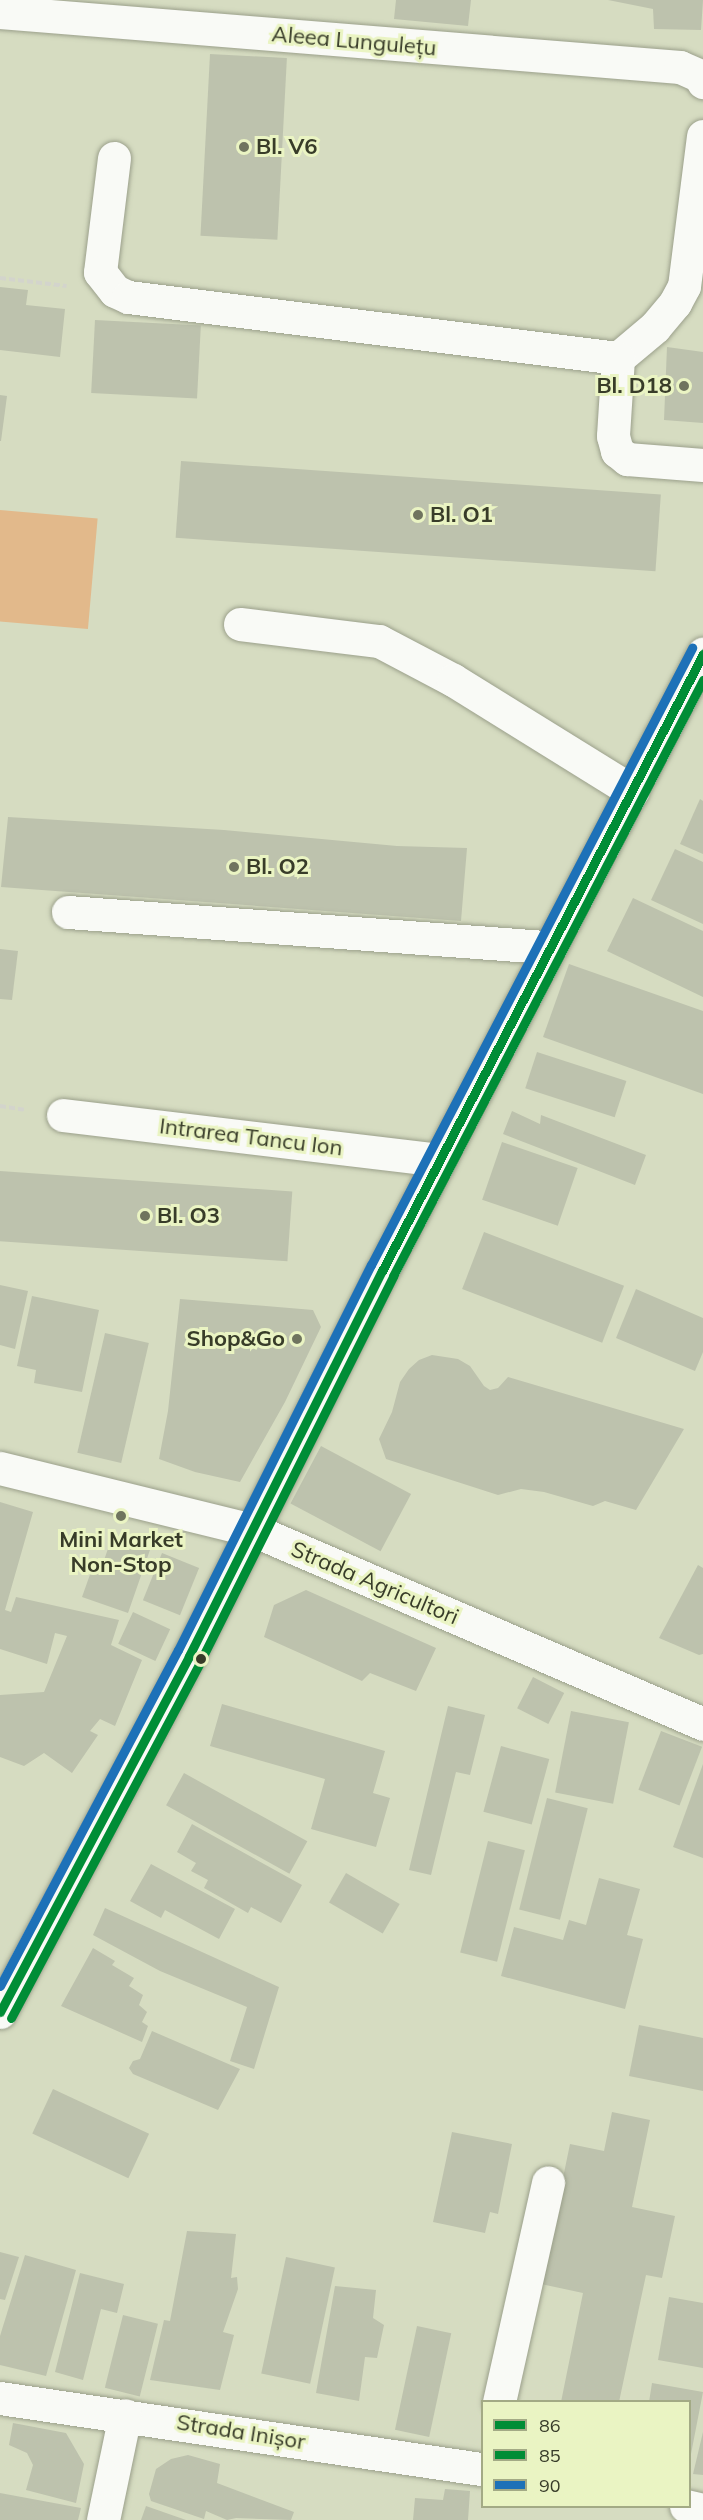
<!DOCTYPE html>
<meta charset="utf-8">
<style>
body{margin:0}
#map{position:relative;width:703px;height:2520px;overflow:hidden;background:#d6dcc1;font-family:Mulish,sans-serif}
div>[style]{position:absolute}
.green>*{inset:0;background:#e2b98b;transform-origin:0 0}
.building>*{inset:0;background:#bdc2ad;transform-origin:0 0}
.path>*{height:4px;margin-top:-2px;transform-origin:0;background:repeating-linear-gradient(90deg,#d3d4cc 0 6px,transparent 0 9px)}
.roads{filter:drop-shadow(0 0 2px #9ba08b) drop-shadow(0 0 2px #9ba08b)}
.minor>*{height:33px;margin:-16.5px;padding:0 16.5px;transform-origin:16.5px;border-radius:16.5px;background:#f9faf6}
.bus-1>*{height:9px;margin:-4.5px;padding:0 4.5px;transform-origin:4.5px;border-radius:4.5px;background:#008d36}
.bus-2>*{height:9px;margin:-4.5px;padding:0 4.5px;transform-origin:4.5px;border-radius:4.5px;background:#008d36}
.bus-3>*{height:9px;margin:-4.5px;padding:0 4.5px;transform-origin:4.5px;border-radius:4.5px;background:#1d71b8}
.dots>*{width:16px;height:16px;translate:-50% -50%;box-sizing:border-box;border:3px solid #eaf4c3;border-radius:50%}
span{translate:-50% -50%;white-space:nowrap;text-align:center;line-height:1.15;-webkit-text-stroke:6px #eaf4c3;paint-order:stroke}
.street-label{font-size:22px;color:#383c29}
.poi-label{font-size:22px;color:#383c29;font-weight:700}
.left{translate:0 -50%;text-align:left}
.right{translate:-100% -50%;text-align:right}
.legend{position:absolute;left:481px;top:2400px;width:210px;height:108px;box-sizing:border-box;background:#eaf4c3;border:2px solid #a3aa85;margin:0;padding:8px 10px;list-style:none;font-size:18px;color:#383c29}
.legend li{display:flex;align-items:center;gap:12px;height:30px}
.legend b{width:30px;border:2px solid #a3aa85}
</style>
<div id="map">
<div class="green">
<i style="left:0;top:510px;width:98px;height:111px;rotate:5deg"></i>
</div>
<div class="building">
<i style="clip-path:polygon(396px 0,471px 0,468px 26px,394px 19px)"></i>
<i style="clip-path:polygon(608px 0,703px 0,701px 30px,654px 29px,653px 9px)"></i>
<i style="left:210px;top:54px;width:77px;height:182px;rotate:3deg"></i>
<i style="clip-path:polygon(0 287px,28px 290px,26px 305px,65px 309px,60px 357px,0 350px)"></i>
<i style="left:95px;top:320px;width:106px;height:73px;rotate:3deg"></i>
<i style="clip-path:polygon(667px 347px,703px 352px,703px 423px,664px 420px)"></i>
<i style="clip-path:polygon(0 395px,7px 396px,1px 441px,0 441px)"></i>
<i style="left:181px;top:461px;width:481px;height:77px;rotate:4deg"></i>
<i style="clip-path:polygon(700px 799px,703px 801px,703px 854px,680px 844px)"></i>
<i style="clip-path:polygon(8px 817px,224px 830px,397px 846px,467px 848px,461px 921px,1px 887px)"></i>
<i style="clip-path:polygon(675px 849px,703px 862px,703px 924px,651px 900px)"></i>
<i style="clip-path:polygon(633px 898px,703px 931px,703px 997px,607px 951px)"></i>
<i style="clip-path:polygon(0 949px,18px 951px,12px 1000px,0 999px)"></i>
<i style="clip-path:polygon(569px 964px,703px 1011px,703px 1094px,543px 1037px)"></i>
<i style="left:537px;top:1052px;width:94px;height:38px;rotate:18deg"></i>
<i style="clip-path:polygon(512px 1111px,540px 1124px,541px 1115px,646px 1155px,635px 1185px,503px 1134px)"></i>
<i style="left:502px;top:1142px;width:80px;height:61px;rotate:19deg"></i>
<i style="left:0;top:1171px;width:293px;height:70px;rotate:4deg"></i>
<i style="left:484px;top:1232px;width:150px;height:61px;rotate:21deg"></i>
<i style="clip-path:polygon(0 1285px,28px 1291px,15px 1349px,0 1345px)"></i>
<i style="clip-path:polygon(636px 1289px,703px 1318px,703px 1352px,695px 1371px,616px 1338px)"></i>
<i style="clip-path:polygon(32px 1296px,99px 1310px,82px 1392px,34px 1383px,36px 1370px,17px 1366px)"></i>
<i style="clip-path:polygon(180px 1299px,313px 1310px,321px 1327px,285px 1402px,240px 1482px,195px 1472px,159px 1459px,168px 1411px)"></i>
<i style="left:105px;top:1333px;width:45px;height:123px;rotate:13deg"></i>
<i style="clip-path:polygon(432px 1355px,458px 1359px,470px 1366px,484px 1386px,490px 1390px,498px 1388px,508px 1377px,684px 1429px,636px 1510px,605px 1501px,593px 1506px,544px 1492px,521px 1489px,498px 1495px,386px 1459px,379px 1439px,392px 1412px,400px 1382px,409px 1369px,419px 1360px)"></i>
<i style="left:321px;top:1446px;width:102px;height:65px;rotate:28deg"></i>
<i style="clip-path:polygon(0 1502px,33px 1512px,5px 1610px,11px 1612px,16px 1597px,119px 1620px,111px 1645px,142px 1660px,115px 1726px,100px 1719px,90px 1731px,98px 1735px,72px 1773px,44px 1753px,24px 1766px,0 1757px,0 1695px,44px 1692px,67px 1636px,55px 1633px,47px 1664px,0 1649px)"></i>
<i style="clip-path:polygon(113px 1534px,151px 1547px,128px 1613px,82px 1597px,93px 1566px,101px 1569px)"></i>
<i style="left:162px;top:1553px;width:40px;height:51px;rotate:22deg"></i>
<i style="clip-path:polygon(698px 1565px,703px 1568px,703px 1654px,699px 1655px,659px 1638px)"></i>
<i style="clip-path:polygon(306px 1590px,436px 1648px,416px 1691px,370px 1673px,362px 1681px,264px 1637px,274px 1605px)"></i>
<i style="left:133px;top:1612px;width:41px;height:35px;rotate:25deg"></i>
<i style="left:533px;top:1677px;width:35px;height:35px;rotate:27deg"></i>
<i style="clip-path:polygon(222px 1704px,385px 1751px,373px 1793px,390px 1798px,376px 1847px,311px 1829px,325px 1779px,210px 1746px)"></i>
<i style="clip-path:polygon(448px 1706px,485px 1715px,470px 1775px,456px 1772px,431px 1875px,409px 1870px)"></i>
<i style="left:571px;top:1711px;width:59px;height:83px;rotate:11deg"></i>
<i style="left:661px;top:1731px;width:44px;height:63px;rotate:21deg"></i>
<i style="left:501px;top:1746px;width:50px;height:68px;rotate:15deg"></i>
<i style="clip-path:polygon(703px 1764px,703px 1858px,673px 1847px)"></i>
<i style="left:184px;top:1773px;width:141px;height:37px;rotate:29deg"></i>
<i style="left:547px;top:1798px;width:42px;height:115px;rotate:14deg"></i>
<i style="clip-path:polygon(192px 1824px,302px 1885px,281px 1923px,251px 1907px,248px 1913px,204px 1888px,208px 1880px,191px 1871px,196px 1863px,177px 1852px)"></i>
<i style="left:488px;top:1841px;width:38px;height:115px;rotate:14deg"></i>
<i style="clip-path:polygon(151px 1864px,235px 1909px,219px 1939px,165px 1910px,161px 1918px,130px 1901px)"></i>
<i style="left:346px;top:1873px;width:62px;height:34px;rotate:30deg"></i>
<i style="clip-path:polygon(599px 1878px,640px 1889px,627px 1935px,643px 1939px,625px 2009px,501px 1976px,514px 1927px,563px 1940px,569px 1920px,586px 1925px)"></i>
<i style="clip-path:polygon(105px 1908px,279px 1987px,254px 2069px,230px 2061px,247px 2007px,160px 1971px,93px 1935px)"></i>
<i style="clip-path:polygon(93px 1948px,115px 1961px,112px 1965px,134px 1978px,129px 1986px,143px 1995px,139px 2005px,147px 2012px,142px 2022px,148px 2026px,142px 2042px,61px 2006px)"></i>
<i style="clip-path:polygon(639px 2025px,703px 2038px,703px 2091px,629px 2076px)"></i>
<i style="clip-path:polygon(152px 2031px,240px 2069px,218px 2110px,133px 2074px,129px 2068px,133px 2061px,140px 2059px)"></i>
<i style="left:53px;top:2089px;width:106px;height:49px;rotate:25deg"></i>
<i style="clip-path:polygon(612px 2112px,650px 2120px,632px 2207px,675px 2216px,662px 2278px,646px 2275px,619px 2402px,561px 2402px,583px 2293px,541px 2284px,570px 2144px,604px 2151px)"></i>
<i style="clip-path:polygon(452px 2132px,512px 2144px,498px 2214px,490px 2212px,485px 2233px,433px 2222px)"></i>
<i style="clip-path:polygon(187px 2231px,236px 2234px,231px 2278px,237px 2277px,238px 2289px,223px 2332px,234px 2335px,220px 2390px,150px 2380px,164px 2320px,170px 2321px)"></i>
<i style="clip-path:polygon(0 2252px,19px 2257px,5px 2300px,0 2299px)"></i>
<i style="clip-path:polygon(25px 2255px,76px 2270px,46px 2376px,0 2365px,0 2336px)"></i>
<i style="left:286px;top:2257px;width:50px;height:119px;rotate:12deg"></i>
<i style="clip-path:polygon(80px 2273px,124px 2284px,117px 2313px,101px 2309px,83px 2380px,55px 2372px)"></i>
<i style="clip-path:polygon(335px 2286px,376px 2290px,373px 2318px,384px 2325px,377px 2358px,365px 2357px,359px 2401px,316px 2393px)"></i>
<i style="clip-path:polygon(669px 2297px,703px 2303px,703px 2368px,658px 2360px)"></i>
<i style="left:123px;top:2315px;width:36px;height:75px;rotate:14deg"></i>
<i style="left:417px;top:2326px;width:35px;height:106px;rotate:12deg"></i>
<i style="clip-path:polygon(652px 2383px,703px 2392px,691px 2454px,690px 2402px,649px 2402px)"></i>
<i style="clip-path:polygon(13px 2423px,66px 2433px,84px 2464px,76px 2503px,26px 2490px,33px 2465px,27px 2453px,9px 2445px)"></i>
<i style="clip-path:polygon(703px 2432px,703px 2475px,693px 2474px)"></i>
<i style="clip-path:polygon(188px 2455px,220px 2464px,217px 2483px,294px 2512px,291px 2520px,236px 2518px,227px 2520px,206px 2511px,204px 2519px,151px 2501px,149px 2494px,156px 2469px,171px 2459px)"></i>
<i style="clip-path:polygon(445px 2489px,470px 2491px,468px 2520px,413px 2520px,415px 2498px,443px 2500px)"></i>
<i style="clip-path:polygon(0 2493px,81px 2508px,78px 2520px,0 2520px)"></i>
<i style="clip-path:polygon(146px 2506px,186px 2520px,141px 2520px)"></i>
</div>
<div class="path">
<i style="left:0;top:278px;width:67px;rotate:6.8deg"></i>
<i style="left:0;top:1106px;width:26px;rotate:9deg"></i>
</div>
<div class="roads">
<div class="minor">
<i style="left:0;top:12px;width:682px;rotate:4.62deg"></i>
<i style="left:680px;top:67px;width:22px;rotate:24deg"></i>
<i style="left:700px;top:76px;width:7px;rotate:63deg"></i>
<i style="left:703px;top:136px;width:151px;rotate:97.2deg"></i>
<i style="left:684px;top:286px;width:19px;rotate:118deg"></i>
<i style="left:675px;top:303px;width:31px;rotate:130deg"></i>
<i style="left:655px;top:327px;width:48px;rotate:140deg"></i>
<i style="left:618px;top:358px;width:78px;rotate:93.7deg"></i>
<i style="left:613px;top:436px;width:16px;rotate:75deg"></i>
<i style="left:617px;top:451px;width:13px;rotate:39deg"></i>
<i style="left:627px;top:459px;width:76px;rotate:4.5deg"></i>
<i style="left:114px;top:158px;width:115px;rotate:97deg"></i>
<i style="left:100px;top:272px;width:24px;rotate:52deg"></i>
<i style="left:115px;top:291px;width:14px;rotate:25deg"></i>
<i style="left:128px;top:297px;width:494px;rotate:7.1deg"></i>
<i style="left:240px;top:624px;width:140px;rotate:7deg"></i>
<i style="left:379px;top:641px;width:84px;rotate:27.8deg"></i>
<i style="left:453px;top:680px;width:211px;rotate:31.8deg"></i>
<i style="left:68px;top:912px;width:482px;rotate:4.2deg"></i>
<i style="left:63px;top:1115px;width:379px;rotate:6.8deg"></i>
<i style="left:0;top:1468px;width:260px;rotate:13.8deg"></i>
<i style="left:253px;top:1530px;width:490px;rotate:23.3deg"></i>
<i style="left:0;top:2012px;width:403px;rotate:-62deg"></i>
<i style="left:189px;top:1656px;width:431px;rotate:-63.4deg"></i>
<i style="left:382px;top:1271px;width:696px;rotate:-62.51deg"></i>
<i style="left:0;top:2398px;width:487px;rotate:8.4deg"></i>
<i style="left:499px;top:2402px;width:225px;rotate:-77.4deg"></i>
<i style="left:686px;top:2506px;width:17px;rotate:13deg"></i>
<i style="left:103px;top:2520px;width:107px;rotate:-78.2deg"></i>
</div>
</div>
<div class="bus-1">
<i style="left:0;top:2012px;width:403px;rotate:-62deg"></i>
<i style="left:189px;top:1656px;width:431px;rotate:-63.4deg"></i>
<i style="left:382px;top:1271px;width:696px;rotate:-62.51deg"></i>
</div>
<div class="bus-2">
<i style="left:11px;top:2018px;width:403px;rotate:-62deg"></i>
<i style="left:200px;top:1662px;width:432px;rotate:-63.4deg"></i>
<i style="left:393px;top:1276px;width:672px;rotate:-62.52deg"></i>
</div>
<div class="bus-3">
<i style="left:0;top:1986px;width:380px;rotate:-62.1deg"></i>
<i style="left:178px;top:1650px;width:431px;rotate:-63.4deg"></i>
<i style="left:371px;top:1265px;width:696px;rotate:-62.51deg"></i>
</div>
<div class="dots">
<i style="left:244px;top:147px;background:#6f745e"></i>
<i style="left:684px;top:386px;background:#6f745e"></i>
<i style="left:418px;top:515px;background:#6f745e"></i>
<i style="left:234px;top:867px;background:#6f745e"></i>
<i style="left:145px;top:1216px;background:#6f745e"></i>
<i style="left:297px;top:1339px;background:#6f745e"></i>
<i style="left:121px;top:1516px;background:#6f745e"></i>
<i style="left:201px;top:1659px;background:#383c29"></i>
</div>
<div class="street-label">
<span style="left:354px;top:41px;rotate:5deg">Aleea Lungulețu</span>
<span style="left:251px;top:1137px;rotate:7deg">Intrarea Tancu Ion</span>
<span style="left:375px;top:1583px;rotate:23deg">Strada Agricultori</span>
<span style="left:241px;top:2432px;rotate:9deg">Strada Inișor</span>
</div>
<div class="poi-label">
<span class="left" style="left:256px;top:147px">Bl. V6</span>
<span class="right" style="left:672px;top:386px">Bl. D18</span>
<span class="left" style="left:430px;top:515px">Bl. O1</span>
<span class="left" style="left:246px;top:867px">Bl. O2</span>
<span class="left" style="left:157px;top:1216px">Bl. O3</span>
<span class="right" style="left:285px;top:1339px">Shop&amp;Go</span>
<span style="left:121px;top:1552px">Mini Market<br>Non-Stop</span>
</div>
<ul class="legend">
<li><b style="height:8px;background:#008d36"></b>86</li>
<li><b style="height:8px;background:#008d36"></b>85</li>
<li><b style="height:8px;background:#1d71b8"></b>90</li>
</ul>
</div>
